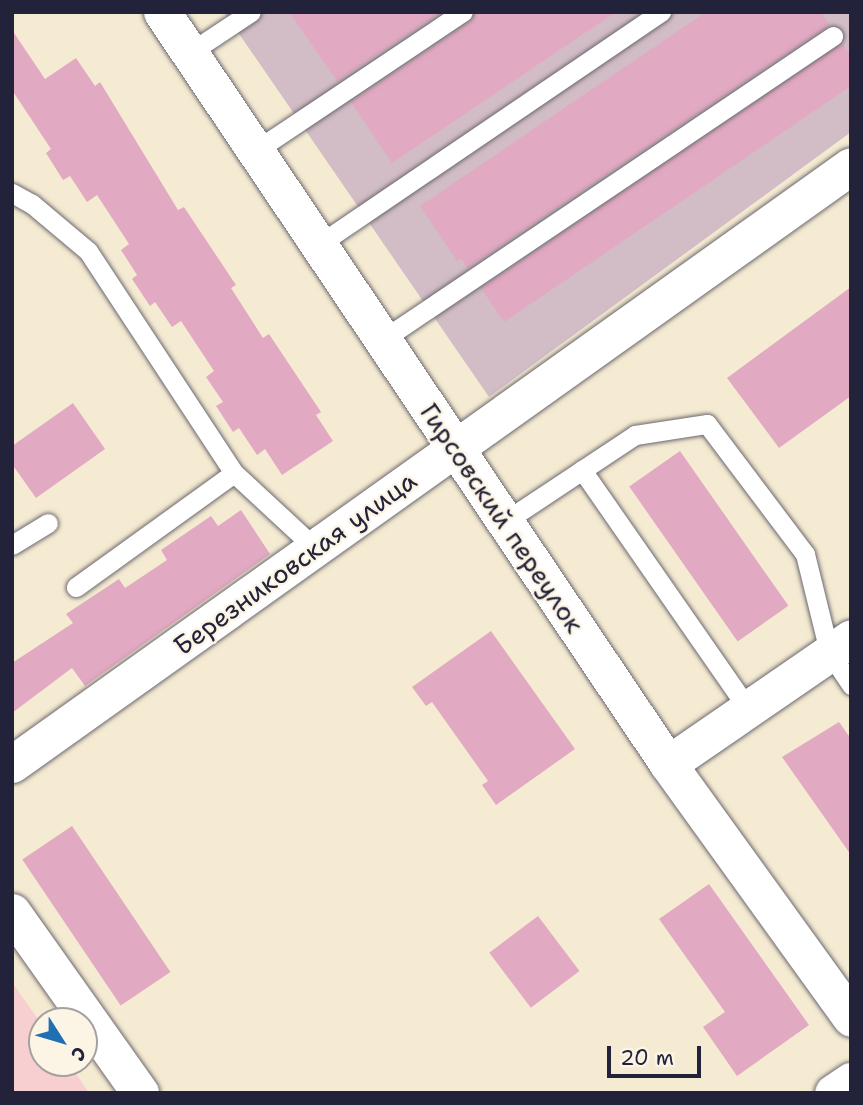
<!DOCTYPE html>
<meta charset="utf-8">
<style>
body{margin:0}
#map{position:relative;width:863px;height:1105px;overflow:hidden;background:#f5ebd2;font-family:"Shantell Sans",sans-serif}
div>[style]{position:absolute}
.built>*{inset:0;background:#f7cfd1}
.industrial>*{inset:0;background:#d2bdc6}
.building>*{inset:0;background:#e2a9c2;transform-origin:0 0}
.roads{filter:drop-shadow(0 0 2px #6c6870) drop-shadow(0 0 2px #6c6870)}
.service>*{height:19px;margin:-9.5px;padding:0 9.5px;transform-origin:9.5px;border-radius:9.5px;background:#fff}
.minor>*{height:37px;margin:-18.5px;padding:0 18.5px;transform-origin:18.5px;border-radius:18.5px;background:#fff}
span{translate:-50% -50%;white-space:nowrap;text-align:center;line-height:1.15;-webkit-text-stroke:5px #fcf5e5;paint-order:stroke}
.street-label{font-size:26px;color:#22223b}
.frame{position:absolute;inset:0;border:14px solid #22223b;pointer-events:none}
.north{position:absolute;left:28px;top:1007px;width:70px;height:70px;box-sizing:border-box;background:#fcf5e5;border:2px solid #a5a1a1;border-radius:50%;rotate:127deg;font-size:19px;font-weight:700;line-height:28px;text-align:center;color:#22223b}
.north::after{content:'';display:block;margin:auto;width:24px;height:32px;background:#1f6fb2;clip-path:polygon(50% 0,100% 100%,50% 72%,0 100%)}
.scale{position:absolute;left:607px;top:1046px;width:94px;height:32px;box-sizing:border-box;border:4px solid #22223b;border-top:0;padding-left:9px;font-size:21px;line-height:24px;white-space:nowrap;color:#22223b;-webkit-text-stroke:5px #fcf5e5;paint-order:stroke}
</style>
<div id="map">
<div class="built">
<i style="clip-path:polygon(12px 982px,42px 1025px,42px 1063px,69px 1063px,89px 1093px,12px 1093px)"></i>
</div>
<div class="industrial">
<i style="clip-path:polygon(224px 12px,851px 12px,851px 132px,489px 397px)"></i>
</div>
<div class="building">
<i style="clip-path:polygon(289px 12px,441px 12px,337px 81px)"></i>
<i style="clip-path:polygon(475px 12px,616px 12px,392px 163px,351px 102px,470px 22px)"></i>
<i style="clip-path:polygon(706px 12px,821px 12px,829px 25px,467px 268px,461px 259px,457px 261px,420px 206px)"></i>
<i style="clip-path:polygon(12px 30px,45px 79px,76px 58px,95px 86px,100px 82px,178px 210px,184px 207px,236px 285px,231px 288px,263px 338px,269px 334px,321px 412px,316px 415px,333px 441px,282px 475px,265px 449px,257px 455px,239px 428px,233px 432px,216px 406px,223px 402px,206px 377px,214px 371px,181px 321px,172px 327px,155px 302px,150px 306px,132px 279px,137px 275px,121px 250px,129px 244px,97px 195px,87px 202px,70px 176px,63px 180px,46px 153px,51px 149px,12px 90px)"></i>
<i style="clip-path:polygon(842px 43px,851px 56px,851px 86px,504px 322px,481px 288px)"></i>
<i style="clip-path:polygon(851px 287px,851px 396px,779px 448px,727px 378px)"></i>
<i style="clip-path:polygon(73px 403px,105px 449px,36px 498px,12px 464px,12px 446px)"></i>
<i style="left:680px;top:451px;width:189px;height:62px;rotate:55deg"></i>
<i style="clip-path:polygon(241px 510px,270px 554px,85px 686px,72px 668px,12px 713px,12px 663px,73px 623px,66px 614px,119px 579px,125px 588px,167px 560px,161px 550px,211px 516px,218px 526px)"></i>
<i style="clip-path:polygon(491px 631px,575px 749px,496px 805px,482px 785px,488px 781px,432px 702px,426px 706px,412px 687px)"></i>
<i style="clip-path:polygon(839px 722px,851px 739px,851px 855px,782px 757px)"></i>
<i style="left:72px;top:826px;width:176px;height:60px;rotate:56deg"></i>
<i style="clip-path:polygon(709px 884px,809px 1025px,737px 1076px,703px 1027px,725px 1012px,659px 919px)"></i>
<i style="left:538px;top:916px;width:69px;height:61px;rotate:53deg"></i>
</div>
<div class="roads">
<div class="service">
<i style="left:189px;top:53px;width:74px;rotate:-33.5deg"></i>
<i style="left:255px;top:151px;width:250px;rotate:-33.8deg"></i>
<i style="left:12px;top:193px;width:23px;rotate:29deg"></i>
<i style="left:32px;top:204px;width:73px;rotate:40deg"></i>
<i style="left:88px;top:251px;width:266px;rotate:56.7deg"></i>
<i style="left:234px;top:473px;width:195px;rotate:144.2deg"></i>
<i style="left:318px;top:245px;width:415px;rotate:-34.2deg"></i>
<i style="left:382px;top:340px;width:544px;rotate:-33.98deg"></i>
<i style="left:582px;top:470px;width:291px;rotate:55.2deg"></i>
<i style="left:234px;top:473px;width:110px;rotate:42.8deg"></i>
<i style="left:504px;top:522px;width:157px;rotate:-33.6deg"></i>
<i style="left:635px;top:435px;width:73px;rotate:-8.7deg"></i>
<i style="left:707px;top:424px;width:163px;rotate:53deg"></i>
<i style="left:805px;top:554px;width:101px;rotate:76.2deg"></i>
<i style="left:829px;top:652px;width:40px;rotate:56deg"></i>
<i style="left:12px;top:545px;width:42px;rotate:-31.4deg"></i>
</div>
<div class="minor">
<i style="left:162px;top:12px;width:906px;rotate:56.06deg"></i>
<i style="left:668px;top:764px;width:313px;rotate:54.2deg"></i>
<i style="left:12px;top:764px;width:1030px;rotate:-35.48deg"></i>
<i style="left:668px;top:764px;width:222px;rotate:-34.5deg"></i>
<i style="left:12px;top:912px;width:222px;rotate:54.7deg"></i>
<i style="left:833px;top:1093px;width:22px;rotate:-34deg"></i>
</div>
</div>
<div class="street-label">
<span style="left:502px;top:518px;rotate:56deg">Гирсовский переулок</span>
<span style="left:295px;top:563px;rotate:-36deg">Березниковская улица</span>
</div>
<div class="frame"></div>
<div class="north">С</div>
<div class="scale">20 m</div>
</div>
